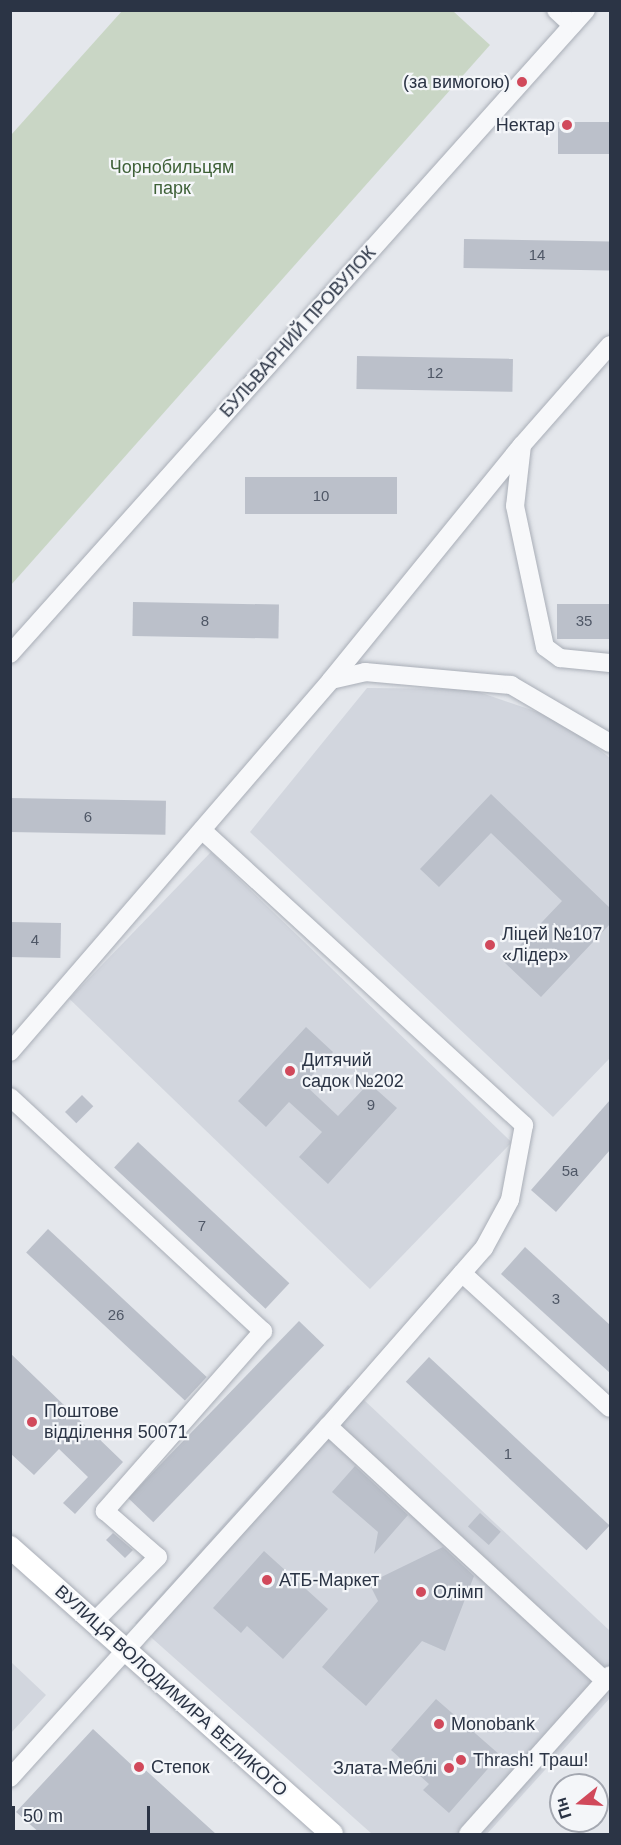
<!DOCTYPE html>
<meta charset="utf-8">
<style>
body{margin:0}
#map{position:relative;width:621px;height:1845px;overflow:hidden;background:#e4e7ec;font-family:Helvetica,sans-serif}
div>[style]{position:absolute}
.built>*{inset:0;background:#d2d6de;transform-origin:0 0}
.green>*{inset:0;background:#c9d6c5}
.building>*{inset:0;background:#bbc0ca;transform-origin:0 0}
.roads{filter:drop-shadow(0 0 2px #a9aeb7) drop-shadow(0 0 2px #a9aeb7)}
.minor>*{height:18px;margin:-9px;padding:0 9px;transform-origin:9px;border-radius:9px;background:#f7f8fa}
.major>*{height:22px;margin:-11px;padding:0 11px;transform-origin:11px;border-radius:11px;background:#fff}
.dots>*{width:16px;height:16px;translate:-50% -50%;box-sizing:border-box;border:3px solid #f4f6f9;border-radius:50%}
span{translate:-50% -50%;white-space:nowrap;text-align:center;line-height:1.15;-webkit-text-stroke:4.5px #f4f6f9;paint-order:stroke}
.number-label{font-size:15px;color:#4f5766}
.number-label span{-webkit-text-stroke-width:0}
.poi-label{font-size:18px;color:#2b3445}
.right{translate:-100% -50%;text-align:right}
.left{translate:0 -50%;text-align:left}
.park-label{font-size:18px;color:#3f6138}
.street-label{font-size:18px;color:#2b3445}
.frame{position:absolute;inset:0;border:12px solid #2b3445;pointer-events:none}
.north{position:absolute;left:549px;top:1773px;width:60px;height:60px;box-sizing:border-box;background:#f4f6f9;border:2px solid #a4a8b1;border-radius:50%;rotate:252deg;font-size:16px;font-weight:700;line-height:24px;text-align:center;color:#2b3445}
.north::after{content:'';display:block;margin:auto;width:21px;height:27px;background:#d1495b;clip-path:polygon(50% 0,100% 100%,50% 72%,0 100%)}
.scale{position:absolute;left:12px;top:1806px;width:138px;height:27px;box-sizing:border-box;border:3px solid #2b3445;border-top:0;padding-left:8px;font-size:18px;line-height:21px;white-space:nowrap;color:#2b3445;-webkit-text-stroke:4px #f4f6f9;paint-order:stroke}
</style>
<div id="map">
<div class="built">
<i style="clip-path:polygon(367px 688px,470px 689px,561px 720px,610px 758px,610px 1058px,553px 1117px,250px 832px)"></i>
<i style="left:211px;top:852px;width:418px;height:204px;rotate:44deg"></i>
<i style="clip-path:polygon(348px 1385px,610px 1631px,610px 1698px,487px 1834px,372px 1834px,135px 1623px)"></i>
<i style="clip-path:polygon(11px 1662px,46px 1695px,11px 1733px,10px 1733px)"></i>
</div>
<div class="green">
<i style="clip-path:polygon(122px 11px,453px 11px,490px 45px,11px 585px,11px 135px)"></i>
</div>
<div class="building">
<i style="left:610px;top:122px;width:32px;height:52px;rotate:90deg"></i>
<i style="left:464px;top:239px;width:146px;height:29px;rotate:1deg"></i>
<i style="left:357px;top:356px;width:156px;height:33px;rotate:1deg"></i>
<i style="left:245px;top:477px;width:152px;height:37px"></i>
<i style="left:133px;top:602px;width:146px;height:34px;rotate:1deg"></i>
<i style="left:557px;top:604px;width:53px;height:35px"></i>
<i style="clip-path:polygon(491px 794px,610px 908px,610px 924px,541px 997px,504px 962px,562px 901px,491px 833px,439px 887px,420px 869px)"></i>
<i style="left:10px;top:798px;width:156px;height:34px;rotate:1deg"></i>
<i style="left:10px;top:922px;width:51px;height:35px;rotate:1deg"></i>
<i style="clip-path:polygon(306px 1027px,333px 1052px,304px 1084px,338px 1116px,369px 1083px,397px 1108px,328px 1184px,299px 1157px,322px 1132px,289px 1102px,266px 1127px,238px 1101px)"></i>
<i style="left:82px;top:1095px;width:16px;height:24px;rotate:45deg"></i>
<i style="clip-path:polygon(610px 1100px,610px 1150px,556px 1212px,531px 1190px)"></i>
<i style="left:138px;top:1142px;width:207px;height:35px;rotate:43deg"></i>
<i style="left:48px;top:1229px;width:217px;height:32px;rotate:43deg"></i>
<i style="clip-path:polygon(525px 1247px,610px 1325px,610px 1373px,501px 1274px)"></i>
<i style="left:299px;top:1321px;width:35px;height:246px;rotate:44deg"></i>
<i style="clip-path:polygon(10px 1353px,123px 1462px,75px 1514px,63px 1503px,88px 1477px,59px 1449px,34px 1475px,10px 1453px)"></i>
<i style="left:429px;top:1357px;width:247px;height:34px;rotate:43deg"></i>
<i style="clip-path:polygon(355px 1466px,408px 1515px,374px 1554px,378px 1532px,332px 1492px)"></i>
<i style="left:480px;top:1513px;width:28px;height:18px;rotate:42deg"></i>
<i style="clip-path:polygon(113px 1533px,133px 1550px,125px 1558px,106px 1540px)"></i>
<i style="clip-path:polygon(443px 1547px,474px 1576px,445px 1651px,422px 1641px,366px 1706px,322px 1667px,378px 1601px,369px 1583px)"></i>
<i style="clip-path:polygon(264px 1551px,328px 1609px,283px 1659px,247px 1626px,241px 1633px,213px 1608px)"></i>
<i style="clip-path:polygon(436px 1699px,500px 1755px,449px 1813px,423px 1790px,429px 1784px,391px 1750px)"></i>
<i style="clip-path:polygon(93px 1729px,136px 1769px,140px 1765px,216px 1834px,41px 1834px,16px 1812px)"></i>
</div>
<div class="roads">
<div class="minor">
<i style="left:556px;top:10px;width:22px;rotate:43deg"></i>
<i style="left:610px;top:345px;width:133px;rotate:131.3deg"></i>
<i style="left:522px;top:445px;width:61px;rotate:96.5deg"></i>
<i style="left:515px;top:506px;width:144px;rotate:78deg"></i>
<i style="left:545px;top:647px;width:19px;rotate:36deg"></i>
<i style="left:560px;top:658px;width:50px;rotate:5.7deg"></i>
<i style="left:10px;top:654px;width:864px;rotate:-48.19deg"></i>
<i style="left:331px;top:680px;width:303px;rotate:-50.9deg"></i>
<i style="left:202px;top:830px;width:437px;rotate:42.5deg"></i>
<i style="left:524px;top:1125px;width:76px;rotate:100.6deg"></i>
<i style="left:510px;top:1200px;width:55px;rotate:118.4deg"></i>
<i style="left:484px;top:1248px;width:237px;rotate:131.2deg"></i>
<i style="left:10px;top:1052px;width:491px;rotate:-49.2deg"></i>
<i style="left:331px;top:680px;width:35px;rotate:-13deg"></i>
<i style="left:365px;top:672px;width:147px;rotate:5.1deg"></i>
<i style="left:511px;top:685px;width:115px;rotate:30.4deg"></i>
<i style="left:10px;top:1097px;width:345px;rotate:42.8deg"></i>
<i style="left:263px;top:1331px;width:240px;rotate:131.3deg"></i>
<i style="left:105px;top:1511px;width:70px;rotate:41deg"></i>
<i style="left:158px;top:1557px;width:91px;rotate:134.6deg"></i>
<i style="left:462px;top:1273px;width:200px;rotate:42.4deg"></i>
<i style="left:10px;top:1778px;width:474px;rotate:-47.9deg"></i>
<i style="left:328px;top:1426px;width:377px;rotate:42.6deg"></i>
<i style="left:468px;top:1834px;width:213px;rotate:-48.2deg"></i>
</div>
<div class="major">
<i style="left:10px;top:1547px;width:431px;rotate:41.7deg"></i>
</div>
</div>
<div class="dots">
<i style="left:522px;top:82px;background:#d1495b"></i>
<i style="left:567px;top:125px;background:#d1495b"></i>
<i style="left:490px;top:945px;background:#d1495b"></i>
<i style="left:290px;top:1071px;background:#d1495b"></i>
<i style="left:32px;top:1422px;background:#d1495b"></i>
<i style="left:267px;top:1580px;background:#d1495b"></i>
<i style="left:421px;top:1592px;background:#d1495b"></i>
<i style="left:439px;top:1724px;background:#d1495b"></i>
<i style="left:461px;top:1760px;background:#d1495b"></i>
<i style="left:139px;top:1767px;background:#d1495b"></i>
<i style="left:449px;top:1768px;background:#d1495b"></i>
</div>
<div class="number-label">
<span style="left:537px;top:255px">14</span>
<span style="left:435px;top:373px">12</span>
<span style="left:321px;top:496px">10</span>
<span style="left:205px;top:621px">8</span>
<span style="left:584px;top:621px">35</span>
<span style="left:88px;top:817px">6</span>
<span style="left:35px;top:940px">4</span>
<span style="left:371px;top:1105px">9</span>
<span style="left:570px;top:1171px">5а</span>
<span style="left:202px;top:1226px">7</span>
<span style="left:556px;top:1299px">3</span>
<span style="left:116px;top:1315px">26</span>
<span style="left:508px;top:1454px">1</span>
</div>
<div class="poi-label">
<span class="right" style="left:510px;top:82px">(за вимогою)</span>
<span class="right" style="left:555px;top:125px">Нектар</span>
<span class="left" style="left:502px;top:945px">Ліцей №107<br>«Лідер»</span>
<span class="left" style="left:302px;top:1071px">Дитячий<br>садок №202</span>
<span class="left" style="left:44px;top:1422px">Поштове<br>відділення 50071</span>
<span class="left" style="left:279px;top:1580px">АТБ-Маркет</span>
<span class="left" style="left:433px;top:1592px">Олімп</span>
<span class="left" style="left:451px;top:1724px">Monobank</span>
<span class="left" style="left:473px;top:1760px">Thrash! Траш!</span>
<span class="left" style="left:151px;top:1767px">Степок</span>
<span class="right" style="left:437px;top:1768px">Злата-Меблі</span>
</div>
<div class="park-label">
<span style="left:172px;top:178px">Чорнобильцям<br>парк</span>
</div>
<div class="street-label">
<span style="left:298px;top:332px;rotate:-48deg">БУЛЬВАРНИЙ ПРОВУЛОК</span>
<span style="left:171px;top:1691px;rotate:42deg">ВУЛИЦЯ ВОЛОДИМИРА ВЕЛИКОГО</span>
</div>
<div class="frame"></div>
<div class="north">Пн</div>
<div class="scale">50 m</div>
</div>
